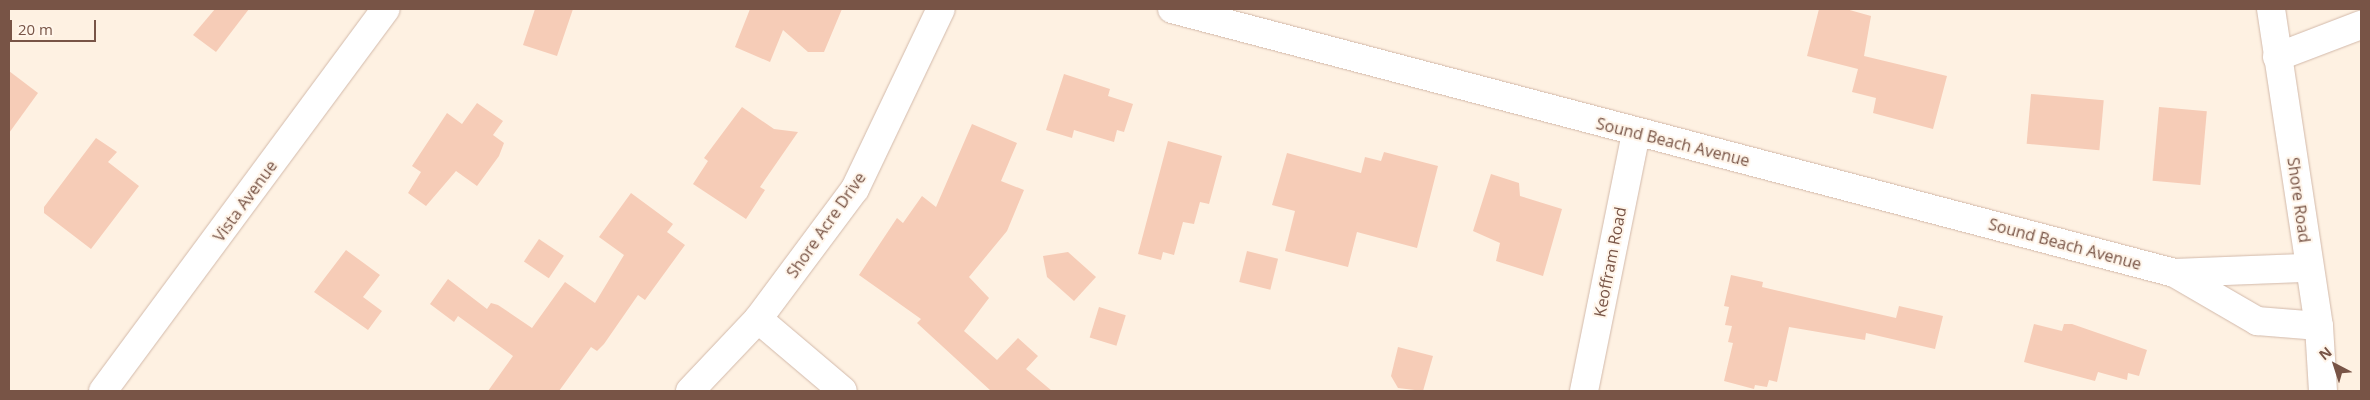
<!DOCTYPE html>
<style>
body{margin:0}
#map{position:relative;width:2370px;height:400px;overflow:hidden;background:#fef1e2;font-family:"Open Sans",sans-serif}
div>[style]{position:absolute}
.building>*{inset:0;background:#f6ccb7;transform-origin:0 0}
.roads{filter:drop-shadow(0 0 1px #d2b9aa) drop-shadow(0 0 1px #d2b9aa)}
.minor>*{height:28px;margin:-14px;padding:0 14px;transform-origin:14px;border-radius:14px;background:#fff}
span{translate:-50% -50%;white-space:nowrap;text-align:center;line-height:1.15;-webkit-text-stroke:4px #fff5ea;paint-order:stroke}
.street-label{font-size:16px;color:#785446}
.frame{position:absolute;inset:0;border:10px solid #785446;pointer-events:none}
.north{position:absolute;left:2310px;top:340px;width:50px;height:50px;-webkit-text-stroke:4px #fff5ea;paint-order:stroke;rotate:320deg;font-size:14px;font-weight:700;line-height:20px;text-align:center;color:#785446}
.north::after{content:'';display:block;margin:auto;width:18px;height:22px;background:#785446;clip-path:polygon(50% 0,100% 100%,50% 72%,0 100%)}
.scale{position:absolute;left:10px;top:20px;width:86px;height:22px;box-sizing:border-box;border:2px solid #785446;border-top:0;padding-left:6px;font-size:15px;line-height:18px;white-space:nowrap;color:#785446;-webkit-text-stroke:4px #fff5ea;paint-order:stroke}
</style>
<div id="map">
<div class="building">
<i style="clip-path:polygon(215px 9px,249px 9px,216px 52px,193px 35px)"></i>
<i style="clip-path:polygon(535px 9px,573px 9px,557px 56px,523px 45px)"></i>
<i style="clip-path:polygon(750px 9px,842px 9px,824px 52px,808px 52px,783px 30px,770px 62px,735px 47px)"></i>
<i style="clip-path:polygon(1819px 9px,1846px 9px,1871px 16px,1864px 56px,1947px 76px,1933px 129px,1873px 113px,1876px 98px,1852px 92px,1858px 69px,1807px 56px)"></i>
<i style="clip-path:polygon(9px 71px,38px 93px,9px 133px)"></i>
<i style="clip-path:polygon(1064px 74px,1110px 89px,1108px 96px,1133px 104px,1124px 132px,1117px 130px,1114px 142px,1074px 130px,1072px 138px,1046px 130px)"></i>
<i style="left:2031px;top:94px;width:73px;height:50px;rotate:5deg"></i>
<i style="clip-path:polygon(477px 103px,503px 121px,493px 135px,504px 143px,499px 156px,477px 186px,456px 171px,426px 206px,408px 193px,421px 172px,412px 166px,447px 113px,462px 124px)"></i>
<i style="clip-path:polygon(742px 107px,774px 129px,798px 132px,760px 187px,765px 190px,746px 219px,693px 184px,708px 161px,704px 158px)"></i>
<i style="left:2159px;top:107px;width:48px;height:74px;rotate:5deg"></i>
<i style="clip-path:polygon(972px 124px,1017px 143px,1001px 181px,1024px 190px,1007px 231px,969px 277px,989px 298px,964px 331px,997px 360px,1018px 338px,1038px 356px,1026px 369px,1052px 391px,991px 391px,917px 323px,921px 319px,859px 275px,897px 218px,903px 223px,922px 196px,936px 207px)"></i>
<i style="clip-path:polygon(96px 138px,117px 152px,108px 162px,139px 186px,91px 249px,44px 213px,44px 207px)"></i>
<i style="clip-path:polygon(1168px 141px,1222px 156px,1209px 204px,1200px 202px,1194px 224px,1183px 222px,1174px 255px,1163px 252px,1161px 260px,1138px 254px)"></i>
<i style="clip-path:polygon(1384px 152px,1438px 166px,1417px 248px,1357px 232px,1348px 267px,1285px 251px,1295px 211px,1272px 205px,1287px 153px,1361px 173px,1365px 157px,1381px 161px)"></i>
<i style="clip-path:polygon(1491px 174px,1519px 183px,1520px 196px,1562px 209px,1543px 276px,1496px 261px,1500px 243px,1473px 231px)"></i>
<i style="clip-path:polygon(631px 193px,673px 224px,667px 232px,685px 245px,645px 300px,638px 295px,604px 344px,597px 351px,591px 347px,559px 391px,488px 391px,513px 356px,458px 316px,454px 322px,430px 304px,448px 279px,487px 309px,491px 303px,498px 305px,532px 328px,565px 282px,595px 303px,624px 255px,599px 237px)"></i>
<i style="left:539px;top:239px;width:30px;height:27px;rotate:34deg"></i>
<i style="clip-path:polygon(346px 250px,380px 275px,363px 297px,382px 311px,368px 330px,314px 292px)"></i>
<i style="left:1247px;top:251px;width:32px;height:32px;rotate:14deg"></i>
<i style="clip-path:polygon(1068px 252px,1096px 277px,1074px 301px,1047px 277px,1043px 256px)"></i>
<i style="clip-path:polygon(1731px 275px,1763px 282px,1762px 287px,1896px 318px,1899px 306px,1943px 316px,1935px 349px,1866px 333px,1865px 340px,1789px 327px,1777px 382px,1769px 380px,1767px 387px,1755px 385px,1754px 389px,1724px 381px,1733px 343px,1728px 342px,1732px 326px,1725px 325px,1729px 307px,1724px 306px)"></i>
<i style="left:1099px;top:307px;width:28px;height:32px;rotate:17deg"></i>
<i style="clip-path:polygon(2034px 324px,2062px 331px,2064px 324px,2072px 324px,2147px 350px,2139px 376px,2128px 373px,2127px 380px,2098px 372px,2095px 381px,2024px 362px)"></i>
<i style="clip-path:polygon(1398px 347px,1433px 356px,1423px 391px,1398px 388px,1391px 376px)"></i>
</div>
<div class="roads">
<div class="minor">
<i style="left:1172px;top:9px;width:1037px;rotate:14.75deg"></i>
<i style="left:2175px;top:273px;width:133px;rotate:-2.2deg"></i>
<i style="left:2271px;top:9px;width:321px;rotate:81.4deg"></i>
<i style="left:2319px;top:326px;width:65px;rotate:86.5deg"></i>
<i style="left:2277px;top:57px;width:90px;rotate:-20.9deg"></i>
<i style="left:2176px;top:274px;width:94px;rotate:30.1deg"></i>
<i style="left:2257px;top:321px;width:62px;rotate:4.6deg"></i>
<i style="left:758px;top:319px;width:111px;rotate:40.3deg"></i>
<i style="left:103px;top:391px;width:475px;rotate:-53.5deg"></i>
<i style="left:690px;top:391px;width:99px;rotate:-46.6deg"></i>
<i style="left:758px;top:319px;width:162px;rotate:-53.3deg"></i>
<i style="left:855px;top:189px;width:199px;rotate:-64.5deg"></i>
<i style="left:1584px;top:391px;width:264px;rotate:-78.6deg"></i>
</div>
</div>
<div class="street-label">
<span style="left:1673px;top:142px;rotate:14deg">Sound Beach Avenue</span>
<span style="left:2299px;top:200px;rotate:82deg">Shore Road</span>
<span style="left:245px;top:201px;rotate:-54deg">Vista Avenue</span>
<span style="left:826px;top:225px;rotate:-55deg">Shore Acre Drive</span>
<span style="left:2065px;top:244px;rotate:15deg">Sound Beach Avenue</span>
<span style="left:1610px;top:262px;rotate:-79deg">Keoffram Road</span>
</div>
<div class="frame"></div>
<div class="north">N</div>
<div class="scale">20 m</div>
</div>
